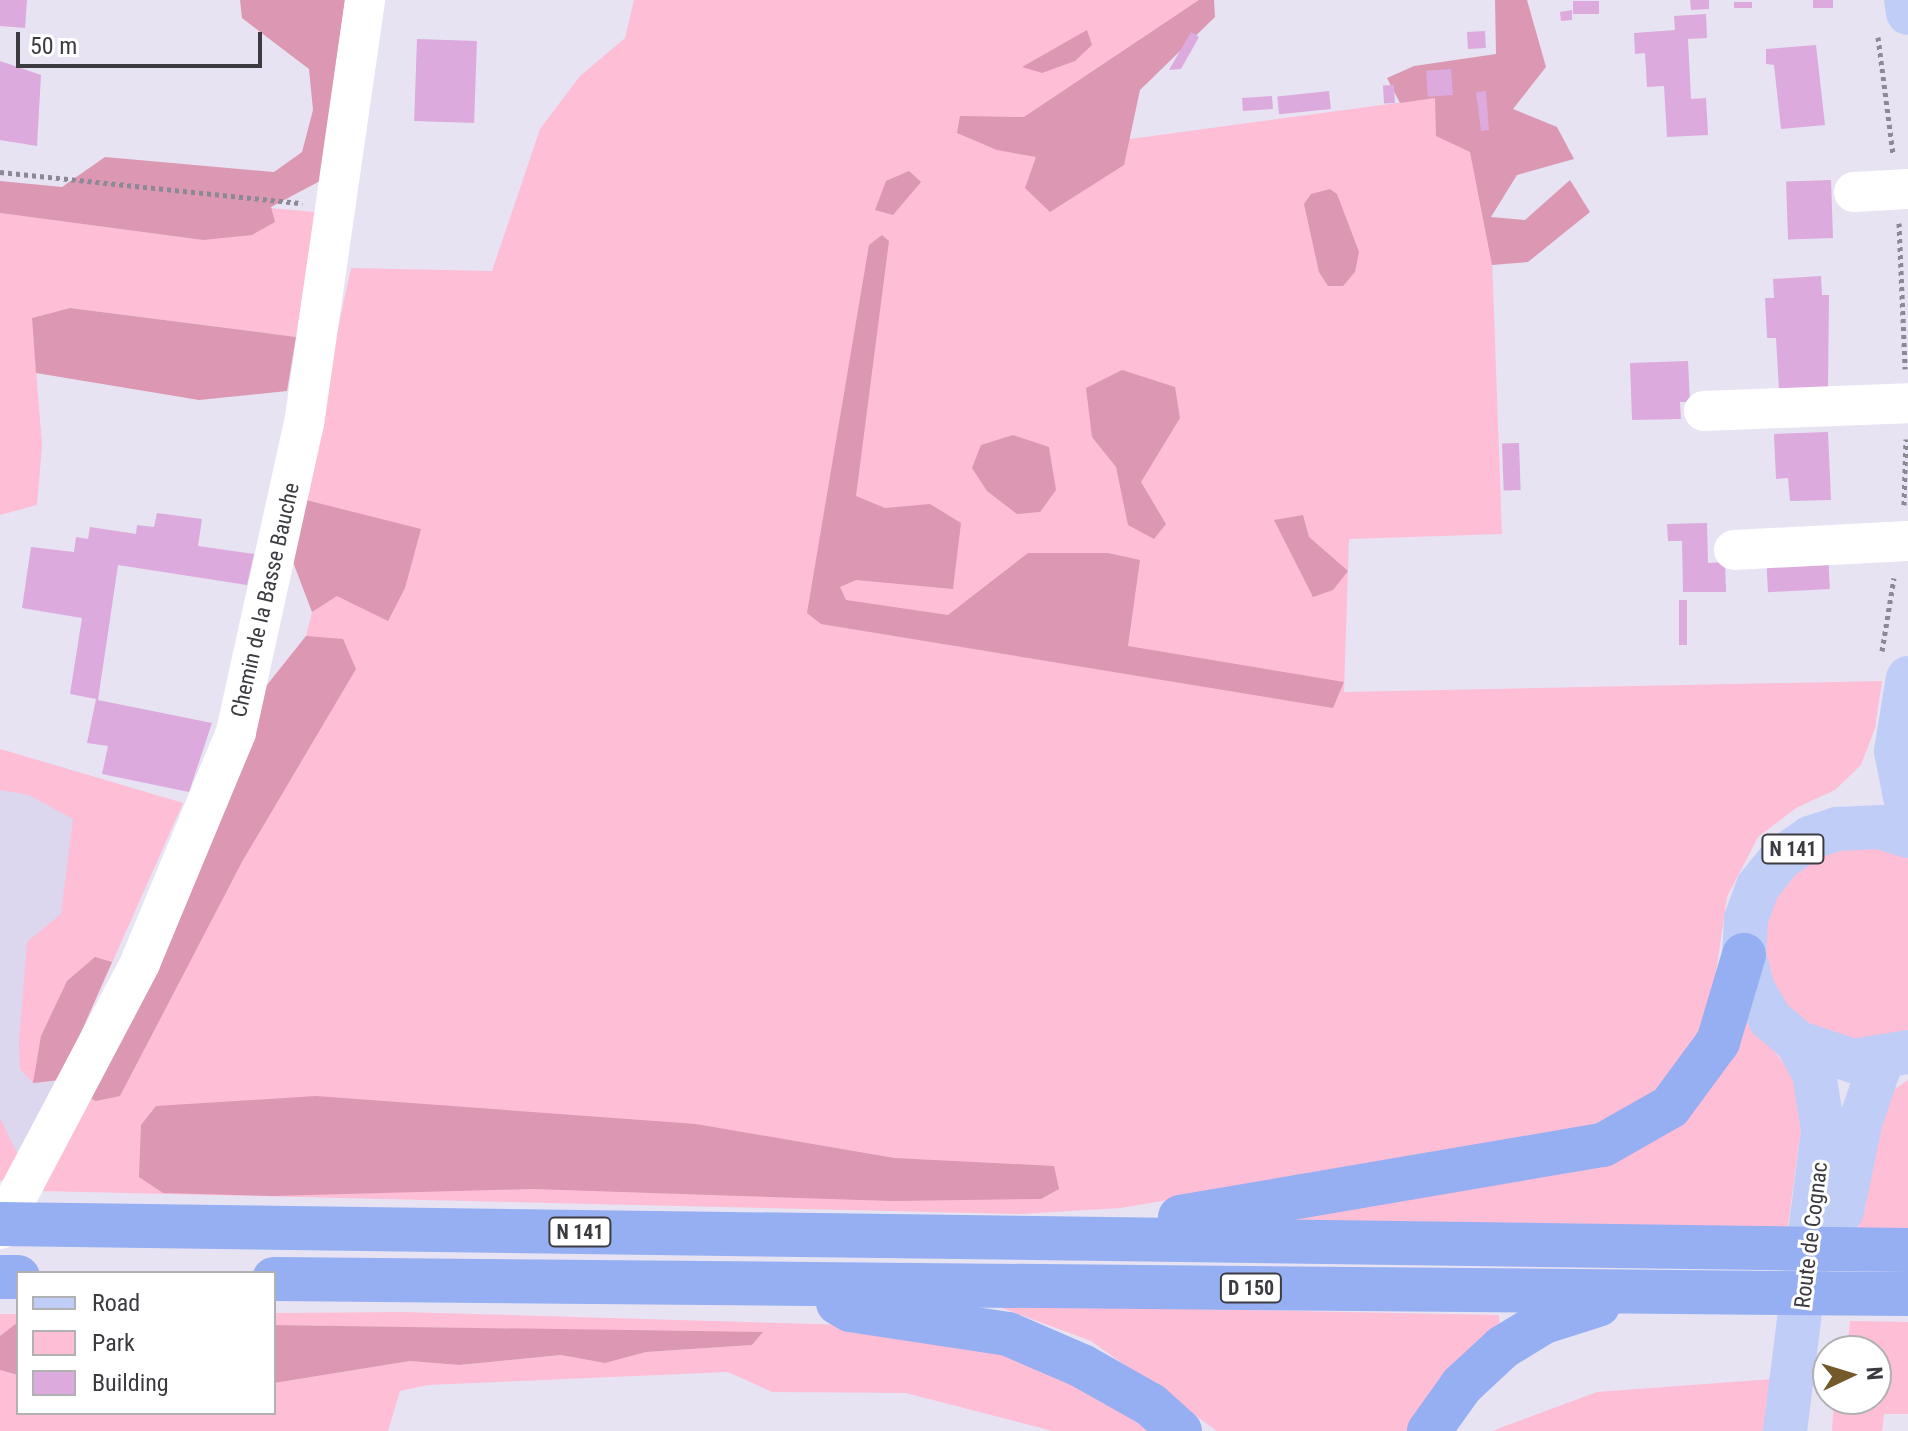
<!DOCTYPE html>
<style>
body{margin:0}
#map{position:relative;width:1908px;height:1431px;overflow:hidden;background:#e7e3f3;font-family:"Roboto Condensed",sans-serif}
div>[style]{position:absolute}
.built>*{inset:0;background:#dcd6ee}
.green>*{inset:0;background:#febed6}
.forest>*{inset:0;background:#dc97b2}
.building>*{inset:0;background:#dcaadd;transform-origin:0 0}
.path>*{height:5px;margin-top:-2.5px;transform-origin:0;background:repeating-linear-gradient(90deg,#8b8994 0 4px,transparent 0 8px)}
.minor>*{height:40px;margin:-20px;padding:0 20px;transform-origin:20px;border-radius:20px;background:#fff}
.major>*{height:44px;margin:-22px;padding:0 22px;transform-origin:22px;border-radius:22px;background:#c0cef7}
.highway>*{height:44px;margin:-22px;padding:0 22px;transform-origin:22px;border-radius:22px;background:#96aef2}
span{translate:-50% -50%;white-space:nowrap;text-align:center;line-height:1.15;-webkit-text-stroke:6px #fff;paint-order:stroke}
.shield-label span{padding:2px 6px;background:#fff;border:2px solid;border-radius:6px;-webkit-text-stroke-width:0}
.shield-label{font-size:20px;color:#3c3b41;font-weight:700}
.street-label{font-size:22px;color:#3c3b41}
.legend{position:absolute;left:16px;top:1271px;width:260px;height:144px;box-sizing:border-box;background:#fff;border:2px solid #b1b1b3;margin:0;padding:10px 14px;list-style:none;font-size:24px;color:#3c3b41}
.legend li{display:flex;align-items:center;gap:16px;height:40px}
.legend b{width:40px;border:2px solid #b1b1b3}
.north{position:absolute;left:1812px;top:1335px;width:80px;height:80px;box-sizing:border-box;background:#fff;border:2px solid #b1b1b3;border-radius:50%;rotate:86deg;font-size:22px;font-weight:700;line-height:32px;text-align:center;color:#3c3b41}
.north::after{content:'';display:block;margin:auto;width:28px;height:36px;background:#74592b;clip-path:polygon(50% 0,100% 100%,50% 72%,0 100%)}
.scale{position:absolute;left:16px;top:32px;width:246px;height:36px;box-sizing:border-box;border:4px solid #3c3b41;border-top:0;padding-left:10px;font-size:24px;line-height:28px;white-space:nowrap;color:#3c3b41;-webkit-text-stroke:6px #fff;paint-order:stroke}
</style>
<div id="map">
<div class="built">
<i style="clip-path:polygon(0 749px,183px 803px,22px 1163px,0 1132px)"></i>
</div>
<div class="green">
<i style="clip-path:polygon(634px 0,1199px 0,1125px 73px,1130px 139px,1486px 91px,1502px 534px,1349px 539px,1344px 692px,1882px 681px,1875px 728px,1861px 765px,1835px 790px,1796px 808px,1758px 837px,1727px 897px,1713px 993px,1698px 1034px,1663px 1083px,1639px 1103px,1582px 1130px,1121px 1208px,1021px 1214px,40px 1191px,267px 685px,306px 636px,312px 612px,290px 554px,351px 268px,492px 271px,540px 129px,580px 76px,625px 38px)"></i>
<i style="clip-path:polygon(270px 208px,315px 212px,296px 337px,70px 308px,32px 318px,42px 446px,37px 505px,0 515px,0 213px,203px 240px)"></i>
<i style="clip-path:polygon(0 749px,183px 803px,60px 1080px,33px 1083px,20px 1069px,19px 1042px,27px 942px,61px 914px,73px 819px,29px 795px,0 790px)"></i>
<i style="clip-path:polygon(1852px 844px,1908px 854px,1908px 1035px,1846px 1044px,1790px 1012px,1772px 985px,1764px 954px,1766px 921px,1778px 893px,1797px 869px,1823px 852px)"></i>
<i style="clip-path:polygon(1743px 1005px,1797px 1083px,1802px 1121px,1787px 1233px,1267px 1227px,1270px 1216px,1596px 1161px)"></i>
<i style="clip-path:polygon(1908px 1080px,1908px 1234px,1858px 1234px,1864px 1177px,1889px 1093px)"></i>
<i style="clip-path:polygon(0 1118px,22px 1163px,10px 1178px,0 1181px)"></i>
<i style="clip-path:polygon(994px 1305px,1499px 1315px,1500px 1330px,1418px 1431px,1217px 1431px,1091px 1341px)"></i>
<i style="clip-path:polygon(404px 1312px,887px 1326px,970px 1338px,1066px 1372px,1156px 1431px,1053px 1431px,906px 1393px,772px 1392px,728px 1372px,428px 1385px,400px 1391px,388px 1431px,0 1431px,0 1370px,18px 1375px,18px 1413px,274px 1413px,274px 1383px,410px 1361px,459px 1365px,561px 1355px,605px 1363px,646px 1352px,752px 1345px,762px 1333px,274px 1325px,274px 1313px)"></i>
<i style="clip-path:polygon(0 1314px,18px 1314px,18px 1322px,0 1336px)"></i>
<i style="clip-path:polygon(1850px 1321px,1908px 1322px,1908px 1414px,1884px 1414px,1882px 1431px,1832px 1431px,1834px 1399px,1876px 1399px,1876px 1351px,1847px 1351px)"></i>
<i style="clip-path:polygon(1773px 1379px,1765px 1431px,1492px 1431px,1597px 1392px)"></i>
</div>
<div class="forest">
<i style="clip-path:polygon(240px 0,345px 0,320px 181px,271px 207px,275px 222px,252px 235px,203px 240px,0 213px,0 181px,62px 187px,105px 157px,274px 172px,302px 152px,313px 110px,309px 69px,242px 18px)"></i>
<i style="clip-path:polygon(1199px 0,1214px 0,1215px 17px,1140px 90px,1124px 165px,1050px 212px,1025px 188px,1036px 157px,997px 150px,957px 133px,960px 116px,1024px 117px)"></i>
<i style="clip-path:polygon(1495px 0,1527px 0,1546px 67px,1513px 109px,1557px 127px,1574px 159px,1517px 175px,1491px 217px,1525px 220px,1570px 180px,1590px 212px,1528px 262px,1492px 265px,1470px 152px,1436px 136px,1435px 98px,1400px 103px,1387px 78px,1414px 66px,1496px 54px)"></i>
<i style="clip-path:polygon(1087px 30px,1092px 45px,1075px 61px,1042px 73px,1022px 67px)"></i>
<i style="clip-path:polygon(909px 171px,921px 182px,893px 215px,875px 210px,886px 181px)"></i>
<i style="clip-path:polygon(1330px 189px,1337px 194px,1359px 252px,1355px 272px,1343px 286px,1328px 286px,1319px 272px,1304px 204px,1311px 194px)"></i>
<i style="clip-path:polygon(882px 235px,889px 241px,856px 496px,885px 508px,930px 504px,961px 523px,953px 589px,856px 580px,840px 587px,846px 600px,948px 615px,1028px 553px,1108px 553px,1140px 560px,1128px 646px,1344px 682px,1333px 708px,821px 624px,807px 613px,869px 245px)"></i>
<i style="clip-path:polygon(70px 308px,296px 337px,287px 391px,199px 400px,36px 373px,32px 318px)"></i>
<i style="clip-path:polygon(1122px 370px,1175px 387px,1180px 418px,1141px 482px,1166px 524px,1154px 539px,1128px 525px,1116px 467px,1092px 437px,1086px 388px)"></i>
<i style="clip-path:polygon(1013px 435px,1049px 447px,1056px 490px,1040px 512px,1017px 514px,987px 491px,972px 468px,981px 445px)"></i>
<i style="clip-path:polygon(302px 499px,421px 529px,405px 588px,388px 621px,337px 596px,312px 612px,290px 554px)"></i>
<i style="clip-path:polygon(1303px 515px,1309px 537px,1348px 571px,1333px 590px,1313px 597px,1274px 520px)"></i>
<i style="clip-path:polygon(306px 636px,343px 639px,356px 669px,243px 860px,120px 1096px,96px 1101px,83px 1095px,267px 685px)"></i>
<i style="clip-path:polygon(95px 957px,112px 962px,60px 1080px,33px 1083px,41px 1036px,67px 981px)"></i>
<i style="clip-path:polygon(316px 1096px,696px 1124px,894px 1158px,1054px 1166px,1059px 1189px,1041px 1199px,892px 1201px,533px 1189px,272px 1196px,163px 1193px,139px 1177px,141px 1125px,156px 1106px)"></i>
<i style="clip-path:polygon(18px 1322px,18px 1375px,0 1370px,0 1336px)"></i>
<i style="clip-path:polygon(274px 1325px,763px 1332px,752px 1345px,646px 1352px,605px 1363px,561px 1355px,459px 1365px,410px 1361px,274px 1383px)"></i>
</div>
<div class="building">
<i style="clip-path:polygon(0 0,27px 0,25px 28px,0 26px)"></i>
<i style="clip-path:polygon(1690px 0,1709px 0,1709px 9px,1691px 10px)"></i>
<i style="left:1813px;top:0;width:20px;height:8px"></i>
<i style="left:1599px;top:1px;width:13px;height:26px;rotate:90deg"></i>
<i style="left:1752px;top:2px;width:6px;height:18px;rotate:90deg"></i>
<i style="clip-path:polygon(1572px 10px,1572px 20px,1561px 21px,1560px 12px)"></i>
<i style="clip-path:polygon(1706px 14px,1707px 38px,1688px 39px,1691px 99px,1706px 98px,1708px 135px,1667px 137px,1664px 86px,1647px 87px,1645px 53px,1635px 54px,1634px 33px,1675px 30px,1674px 16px)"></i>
<i style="left:1485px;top:31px;width:17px;height:18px;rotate:87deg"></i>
<i style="clip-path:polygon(1191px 32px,1199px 37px,1181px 69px,1169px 70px)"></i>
<i style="left:417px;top:39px;width:60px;height:82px;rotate:2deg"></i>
<i style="clip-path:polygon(1816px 45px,1825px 125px,1781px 129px,1774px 65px,1766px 64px,1766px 49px)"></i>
<i style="clip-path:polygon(0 61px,41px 75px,37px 146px,0 140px)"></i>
<i style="left:1451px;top:69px;width:26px;height:25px;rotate:86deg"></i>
<i style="left:1394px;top:85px;width:18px;height:11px;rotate:87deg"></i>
<i style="left:1329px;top:91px;width:18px;height:52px;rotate:84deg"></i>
<i style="clip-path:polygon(1486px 91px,1489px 130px,1481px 131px,1476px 92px)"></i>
<i style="left:1272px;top:96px;width:13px;height:30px;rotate:86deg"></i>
<i style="left:1831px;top:180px;width:58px;height:45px;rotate:88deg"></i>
<i style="clip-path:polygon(1821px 276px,1822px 295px,1829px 295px,1828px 388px,1779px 390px,1776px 338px,1767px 338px,1765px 298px,1774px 298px,1773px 279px)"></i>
<i style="clip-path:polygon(1688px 361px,1690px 402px,1680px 402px,1681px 419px,1632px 420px,1630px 363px)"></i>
<i style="clip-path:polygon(1828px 432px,1831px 500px,1790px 501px,1788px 478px,1776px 479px,1774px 434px)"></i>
<i style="left:1519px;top:443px;width:47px;height:17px;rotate:88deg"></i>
<i style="clip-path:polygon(157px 513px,202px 519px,198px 546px,254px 554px,247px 585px,118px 565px,98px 700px,212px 723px,189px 792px,102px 774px,108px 746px,87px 743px,96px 699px,70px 694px,82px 618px,22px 608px,31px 547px,74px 552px,76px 537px,88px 539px,90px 527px,136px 534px,137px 525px,154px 527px)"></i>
<i style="clip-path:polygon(1707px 523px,1708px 563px,1725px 562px,1726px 592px,1683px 592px,1682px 541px,1668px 541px,1667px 524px)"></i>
<i style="left:1828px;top:553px;width:36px;height:62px;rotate:87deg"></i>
<i style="left:1679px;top:600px;width:8px;height:45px"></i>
</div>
<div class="path">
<i style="left:1878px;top:37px;width:118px;rotate:82.7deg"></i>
<i style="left:0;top:172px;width:304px;rotate:5.9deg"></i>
<i style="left:1899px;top:223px;width:146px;rotate:87.6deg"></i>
<i style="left:1904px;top:505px;width:66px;rotate:-88.3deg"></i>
<i style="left:1882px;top:651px;width:74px;rotate:-80.7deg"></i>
</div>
<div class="minor">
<i style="left:1854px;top:192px;width:54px;rotate:-3.2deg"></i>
<i style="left:1704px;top:411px;width:204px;rotate:-2.2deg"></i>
<i style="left:1734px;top:550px;width:174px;rotate:-3deg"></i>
<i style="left:0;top:1229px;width:301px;rotate:-62.2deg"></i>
<i style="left:140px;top:963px;width:250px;rotate:-67.4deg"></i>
<i style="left:236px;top:732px;width:315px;rotate:-77.6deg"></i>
<i style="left:304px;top:424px;width:428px;rotate:-81.8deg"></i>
</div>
<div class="major">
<i style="left:1906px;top:0;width:13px;rotate:81deg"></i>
<i style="left:1908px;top:678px;width:74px;rotate:99.3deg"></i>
<i style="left:1896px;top:751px;width:62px;rotate:78.9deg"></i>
<i style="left:1908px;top:836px;width:29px;rotate:-162deg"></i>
<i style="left:1880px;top:827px;width:43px;rotate:177.3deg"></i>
<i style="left:1837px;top:829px;width:28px;rotate:162deg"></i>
<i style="left:1810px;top:838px;width:35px;rotate:145deg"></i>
<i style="left:1781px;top:858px;width:36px;rotate:129deg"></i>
<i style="left:1758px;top:886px;width:35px;rotate:110deg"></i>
<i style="left:1746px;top:919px;width:36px;rotate:93deg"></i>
<i style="left:1744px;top:955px;width:35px;rotate:75deg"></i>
<i style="left:1753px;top:989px;width:34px;rotate:60deg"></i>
<i style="left:1770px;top:1019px;width:35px;rotate:40deg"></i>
<i style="left:1797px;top:1042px;width:59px;rotate:18.7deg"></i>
<i style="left:1853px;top:1061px;width:56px;rotate:-9.3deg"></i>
<i style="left:1842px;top:1211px;width:93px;rotate:-78.2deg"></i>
<i style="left:1861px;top:1120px;width:65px;rotate:-71deg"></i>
<i style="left:1785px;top:1431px;width:303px;rotate:-82.8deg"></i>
<i style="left:1823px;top:1130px;width:58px;rotate:-99deg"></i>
<i style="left:1814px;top:1073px;width:35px;rotate:-119deg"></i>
</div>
<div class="highway">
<i style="left:1180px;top:1217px;width:429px;rotate:-9.7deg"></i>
<i style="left:1603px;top:1145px;width:77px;rotate:-29.6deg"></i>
<i style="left:1670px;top:1107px;width:81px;rotate:-53.6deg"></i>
<i style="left:1718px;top:1042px;width:91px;rotate:-73.4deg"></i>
<i style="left:0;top:1224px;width:1908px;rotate:0.78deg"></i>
<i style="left:0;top:1277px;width:18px"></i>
<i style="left:274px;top:1279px;width:1634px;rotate:0.53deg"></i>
<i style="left:838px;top:1303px;width:14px;rotate:30deg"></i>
<i style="left:850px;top:1310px;width:160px;rotate:8.6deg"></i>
<i style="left:1008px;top:1334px;width:81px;rotate:23.4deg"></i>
<i style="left:1082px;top:1366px;width:79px;rotate:29.5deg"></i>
<i style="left:1151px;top:1405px;width:39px;rotate:42deg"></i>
<i style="left:1429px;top:1431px;width:57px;rotate:-54.3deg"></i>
<i style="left:1462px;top:1385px;width:56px;rotate:-42.8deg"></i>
<i style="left:1503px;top:1347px;width:48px;rotate:-31.4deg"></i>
<i style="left:1544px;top:1322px;width:57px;rotate:-17.5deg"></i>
</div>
<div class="shield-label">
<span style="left:1793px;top:849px">N 141</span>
<span style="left:580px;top:1232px">N 141</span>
<span style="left:1251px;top:1288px">D 150</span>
</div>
<div class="street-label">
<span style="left:265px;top:600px;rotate:-77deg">Chemin de la Basse Bauche</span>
<span style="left:1811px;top:1235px;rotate:-83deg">Route de Cognac</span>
</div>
<ul class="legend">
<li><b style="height:10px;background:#c0cef7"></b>Road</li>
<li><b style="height:22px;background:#febed6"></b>Park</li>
<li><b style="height:22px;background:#dcaadd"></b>Building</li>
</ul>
<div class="north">N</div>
<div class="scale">50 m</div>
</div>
